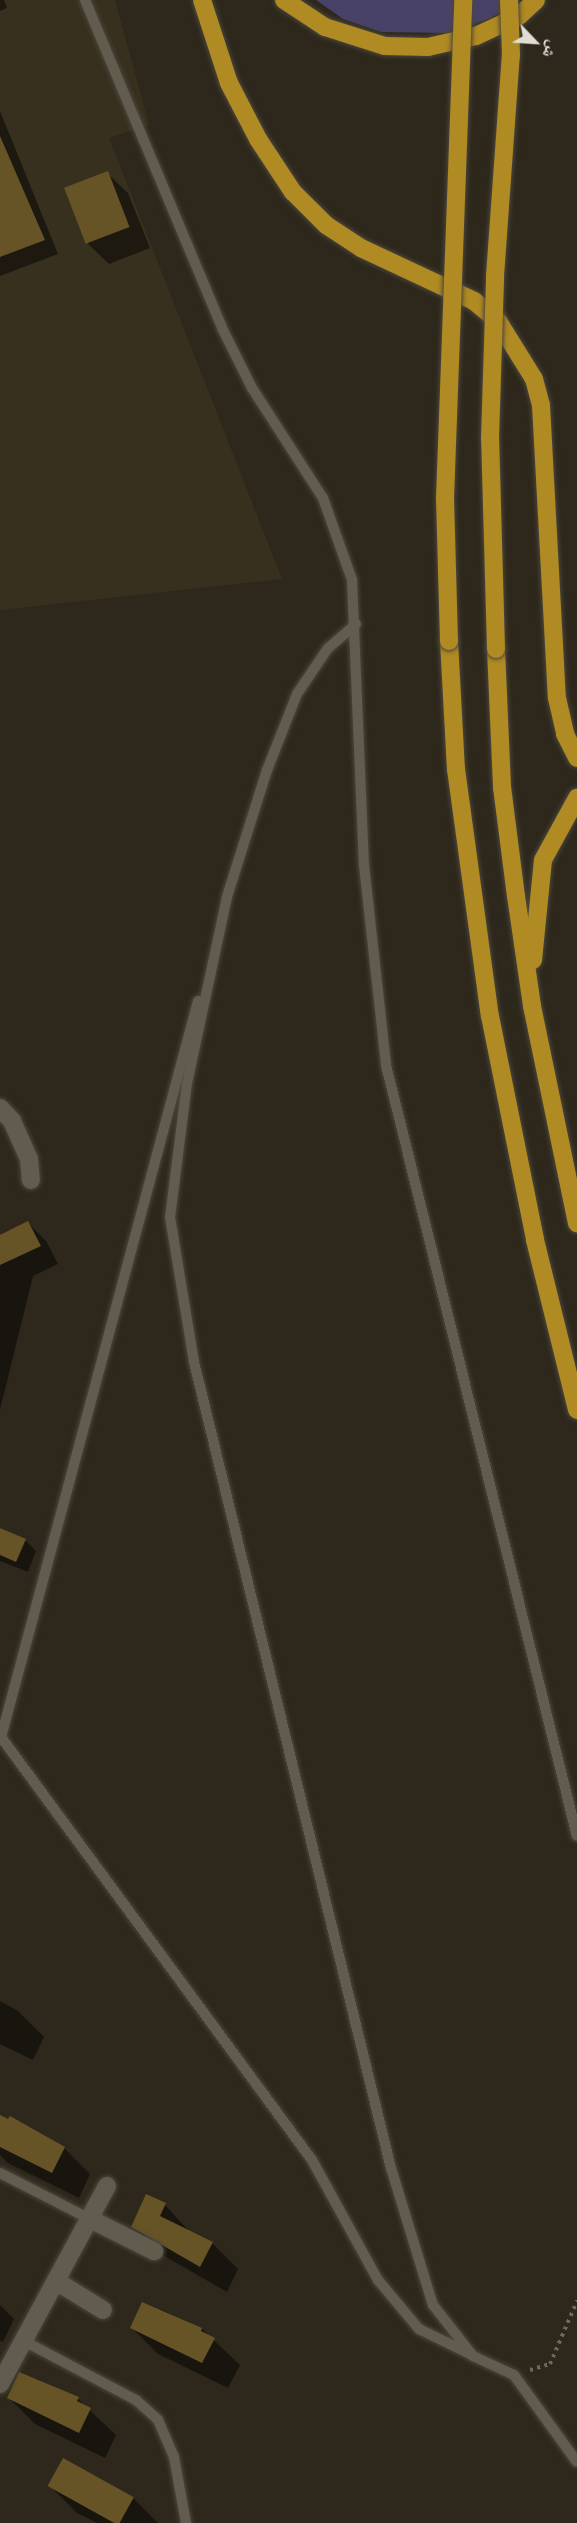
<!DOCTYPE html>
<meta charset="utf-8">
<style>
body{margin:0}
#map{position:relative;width:577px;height:2523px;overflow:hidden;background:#2e281c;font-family:"Noto Serif","Noto Naskh Arabic",serif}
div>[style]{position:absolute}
.built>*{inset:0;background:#38301e}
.green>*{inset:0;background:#494268}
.shadow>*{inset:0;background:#0007}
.building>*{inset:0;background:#665426;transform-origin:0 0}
.path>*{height:4px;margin-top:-2px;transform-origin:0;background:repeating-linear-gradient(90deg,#6e695f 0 3px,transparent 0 7.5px)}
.roads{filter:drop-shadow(0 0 2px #4b463c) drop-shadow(0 0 2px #4b463c)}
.service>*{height:10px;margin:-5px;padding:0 5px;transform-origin:5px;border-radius:5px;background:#625c4f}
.minor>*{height:18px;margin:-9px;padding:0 9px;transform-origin:9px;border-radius:9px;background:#625c4f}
.motorway>*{height:18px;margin:-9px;padding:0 9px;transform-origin:9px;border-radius:9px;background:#b08a22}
.bridges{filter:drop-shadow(0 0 2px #4b463c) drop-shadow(0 0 2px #4b463c)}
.motorway-bridge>*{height:18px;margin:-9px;padding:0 9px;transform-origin:9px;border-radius:9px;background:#b08a22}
span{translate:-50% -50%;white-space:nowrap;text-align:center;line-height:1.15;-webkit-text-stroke:4.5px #2e281c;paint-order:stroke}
.north{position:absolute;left:505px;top:12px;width:60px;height:60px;-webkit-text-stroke:4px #2e281c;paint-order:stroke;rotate:115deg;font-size:16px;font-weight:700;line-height:24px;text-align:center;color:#e0ddd5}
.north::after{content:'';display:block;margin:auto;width:21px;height:27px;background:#e0ddd5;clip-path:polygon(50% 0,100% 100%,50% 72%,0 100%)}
</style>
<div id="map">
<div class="built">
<i style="clip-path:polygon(0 0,115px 0,149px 125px,109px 138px,282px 579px,0 610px)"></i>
</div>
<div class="green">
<i style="clip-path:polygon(316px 0,519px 0,491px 18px,447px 33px,381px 32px,343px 19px)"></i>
</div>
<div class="shadow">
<i style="clip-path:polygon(0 0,4px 0,7px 8px,0 11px)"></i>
<i style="clip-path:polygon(0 111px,58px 254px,0 276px)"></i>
<i style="clip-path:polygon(107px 173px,128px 193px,150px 248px,109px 264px,88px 244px)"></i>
<i style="clip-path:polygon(28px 1223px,46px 1241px,58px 1264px,33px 1276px,0 1410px,0 1237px)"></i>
<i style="clip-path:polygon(0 1530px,25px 1540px,36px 1551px,28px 1572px,0 1561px)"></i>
<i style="clip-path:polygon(0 2001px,18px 2011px,44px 2037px,33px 2060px,0 2044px)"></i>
<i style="clip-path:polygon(0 2117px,64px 2148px,90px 2174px,79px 2198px,8px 2163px,0 2155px)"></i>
<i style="clip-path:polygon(165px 2205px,190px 2232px,212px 2243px,238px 2269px,227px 2292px,159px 2253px,132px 2226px)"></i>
<i style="clip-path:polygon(0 2305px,14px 2319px,3px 2342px,0 2341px)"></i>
<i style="clip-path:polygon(160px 2309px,202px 2329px,240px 2365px,228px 2388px,158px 2354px,132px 2328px)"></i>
<i style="clip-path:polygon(37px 2379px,78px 2399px,116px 2435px,105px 2458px,35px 2424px,9px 2398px)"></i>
<i style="clip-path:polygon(51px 2487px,133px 2498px,158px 2523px,97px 2523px,77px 2513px)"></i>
</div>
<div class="building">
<i style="clip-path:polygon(0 136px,45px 240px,0 257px)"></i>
<i style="left:108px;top:171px;width:60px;height:47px;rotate:69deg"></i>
<i style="clip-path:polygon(28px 1221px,41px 1246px,0 1265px,0 1235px)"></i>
<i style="clip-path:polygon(0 1528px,26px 1539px,16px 1562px,0 1555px)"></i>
<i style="clip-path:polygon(0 2115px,8px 2119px,10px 2116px,65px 2147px,52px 2173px,0 2147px)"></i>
<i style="clip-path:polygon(146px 2194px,166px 2203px,160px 2216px,213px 2242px,200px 2267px,131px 2227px)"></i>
<i style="clip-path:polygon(142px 2302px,202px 2328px,201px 2331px,215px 2338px,202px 2363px,130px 2328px)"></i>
<i style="clip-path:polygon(19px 2372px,79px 2397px,77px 2401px,91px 2408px,79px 2433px,7px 2398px)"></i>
<i style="left:63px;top:2458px;width:81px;height:32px;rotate:29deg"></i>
</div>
<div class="path">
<i style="left:530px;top:2370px;width:21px;rotate:-17deg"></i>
<i style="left:550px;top:2364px;width:69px;rotate:-66.8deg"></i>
</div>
<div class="roads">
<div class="service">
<i style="left:85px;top:0;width:355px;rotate:67.3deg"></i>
<i style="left:222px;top:328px;width:67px;rotate:63.4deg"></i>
<i style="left:252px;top:388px;width:131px;rotate:57.2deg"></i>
<i style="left:323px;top:498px;width:87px;rotate:70.5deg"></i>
<i style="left:352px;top:580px;width:285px;rotate:87.6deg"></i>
<i style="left:364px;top:865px;width:201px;rotate:83.7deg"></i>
<i style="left:386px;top:1065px;width:794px;rotate:76.09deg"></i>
<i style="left:356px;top:624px;width:37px;rotate:139deg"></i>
<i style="left:328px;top:648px;width:55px;rotate:124deg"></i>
<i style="left:297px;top:694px;width:82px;rotate:111.5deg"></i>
<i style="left:267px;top:770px;width:133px;rotate:107.5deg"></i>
<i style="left:227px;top:897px;width:190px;rotate:102.1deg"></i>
<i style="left:187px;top:1083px;width:135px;rotate:97.2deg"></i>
<i style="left:170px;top:1217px;width:147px;rotate:80.6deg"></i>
<i style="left:194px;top:1362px;width:830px;rotate:76.27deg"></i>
<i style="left:391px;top:2168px;width:143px;rotate:73deg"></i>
<i style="left:433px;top:2305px;width:65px;rotate:51.9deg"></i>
<i style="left:473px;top:2356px;width:45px;rotate:24.9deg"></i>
<i style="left:514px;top:2375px;width:107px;rotate:54.1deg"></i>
<i style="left:198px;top:1001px;width:762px;rotate:104.98deg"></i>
<i style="left:1px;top:1737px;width:525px;rotate:53.68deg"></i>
<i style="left:312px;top:2160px;width:137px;rotate:61.2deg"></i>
<i style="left:378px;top:2280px;width:64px;rotate:50.1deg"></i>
<i style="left:419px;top:2329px;width:57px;rotate:26.1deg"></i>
<i style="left:0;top:2173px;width:101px;rotate:27.1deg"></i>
<i style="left:22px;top:2340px;width:129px;rotate:27.8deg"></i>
<i style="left:136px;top:2400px;width:30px;rotate:42deg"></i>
<i style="left:158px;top:2420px;width:40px;rotate:66.6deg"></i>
<i style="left:174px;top:2457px;width:67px;rotate:79.7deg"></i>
</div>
<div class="minor">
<i style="left:0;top:1108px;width:18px;rotate:47deg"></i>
<i style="left:12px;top:1121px;width:42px;rotate:65.9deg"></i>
<i style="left:29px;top:1159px;width:21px;rotate:85deg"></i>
<i style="left:90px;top:2219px;width:72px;rotate:26.6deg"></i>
<i style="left:56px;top:2281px;width:55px;rotate:31.7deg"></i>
<i style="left:0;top:2384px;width:225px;rotate:-61.6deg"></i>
</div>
<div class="motorway">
<i style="left:202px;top:0;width:87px;rotate:72deg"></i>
<i style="left:229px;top:83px;width:63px;rotate:62.6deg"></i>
<i style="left:258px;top:139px;width:64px;rotate:56.6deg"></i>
<i style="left:293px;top:192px;width:47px;rotate:45deg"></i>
<i style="left:326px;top:225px;width:42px;rotate:33.3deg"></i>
<i style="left:361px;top:248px;width:125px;rotate:25.1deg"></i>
<i style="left:474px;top:301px;width:31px;rotate:40deg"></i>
<i style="left:498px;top:321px;width:68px;rotate:58.2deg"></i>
<i style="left:534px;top:379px;width:27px;rotate:75deg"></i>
<i style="left:541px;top:405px;width:293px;rotate:86.9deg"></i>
<i style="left:557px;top:698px;width:37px;rotate:77deg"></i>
<i style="left:565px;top:734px;width:27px;rotate:63deg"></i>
<i style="left:284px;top:0;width:49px;rotate:33.4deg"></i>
<i style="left:325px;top:27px;width:63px;rotate:17.6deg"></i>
<i style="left:385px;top:46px;width:43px;rotate:1.3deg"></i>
<i style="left:428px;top:47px;width:49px;rotate:-12.9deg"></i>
<i style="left:476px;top:36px;width:47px;rotate:-24.9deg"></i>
<i style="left:519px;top:16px;width:23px;rotate:-43deg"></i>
<i style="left:449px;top:641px;width:128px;rotate:86.9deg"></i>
<i style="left:456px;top:769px;width:249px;rotate:82.2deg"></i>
<i style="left:490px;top:1016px;width:228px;rotate:78.6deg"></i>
<i style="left:535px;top:1240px;width:175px;rotate:76.1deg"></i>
<i style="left:496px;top:649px;width:138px;rotate:87.5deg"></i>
<i style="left:502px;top:787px;width:110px;rotate:82.7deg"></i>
<i style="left:516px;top:896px;width:111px;rotate:81.7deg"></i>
<i style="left:532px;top:1006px;width:222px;rotate:78.3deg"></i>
<i style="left:533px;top:960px;width:100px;rotate:-84.3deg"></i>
<i style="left:543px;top:860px;width:71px;rotate:-61.3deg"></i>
</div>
</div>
<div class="bridges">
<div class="motorway-bridge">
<i style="left:449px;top:641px;width:142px;rotate:-91.6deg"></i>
<i style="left:445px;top:499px;width:499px;rotate:-87.9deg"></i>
<i style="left:496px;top:649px;width:210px;rotate:-91.6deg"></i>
<i style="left:490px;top:439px;width:163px;rotate:-88.2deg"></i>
<i style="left:495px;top:276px;width:222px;rotate:-85.9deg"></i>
<i style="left:511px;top:55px;width:55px;rotate:-92.1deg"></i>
</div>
</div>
<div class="north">ش</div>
</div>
